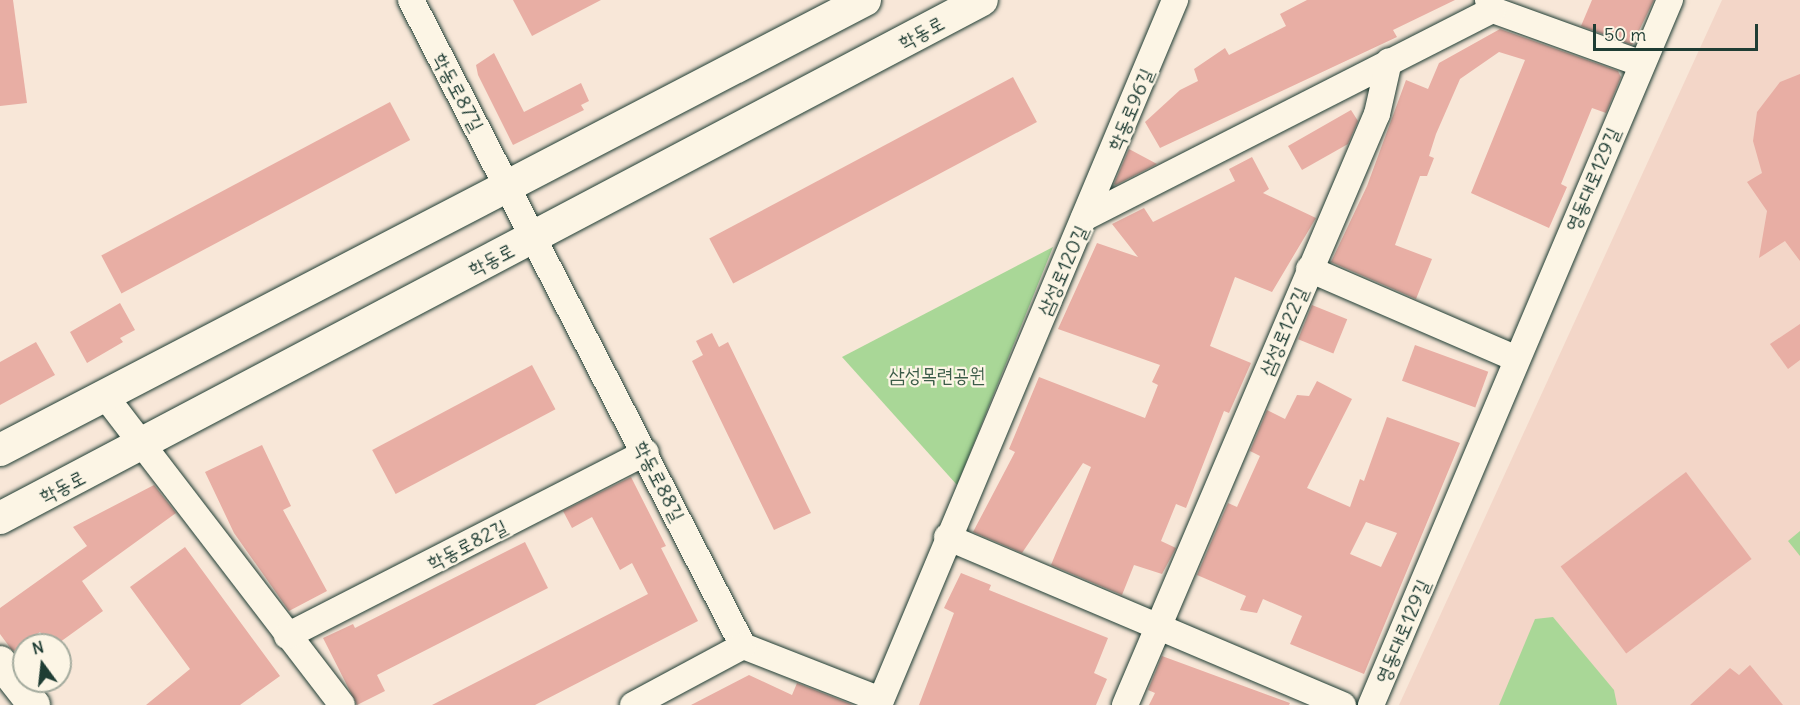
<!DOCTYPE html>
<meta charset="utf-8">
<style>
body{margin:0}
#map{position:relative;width:1800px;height:705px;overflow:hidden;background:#f8e7d8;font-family:Delius,"Poor Story",sans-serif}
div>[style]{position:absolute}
.built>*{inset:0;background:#f3d6c8}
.green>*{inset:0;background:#a9d797}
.building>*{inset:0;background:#e8aea4;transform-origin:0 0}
.roads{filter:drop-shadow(0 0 2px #1f3d34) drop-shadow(0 0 2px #1f3d34)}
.minor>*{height:26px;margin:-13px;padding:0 13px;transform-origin:13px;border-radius:13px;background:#fcf5e5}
.major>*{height:32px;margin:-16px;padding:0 16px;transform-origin:16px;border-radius:16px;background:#fcf5e5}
span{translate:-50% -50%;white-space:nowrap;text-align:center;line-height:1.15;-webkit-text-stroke:4.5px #fcf5e5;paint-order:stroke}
.street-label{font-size:20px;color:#1f3d34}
.park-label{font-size:20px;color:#3b5c48}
.north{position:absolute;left:12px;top:633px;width:60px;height:60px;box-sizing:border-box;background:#fcf5e5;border:2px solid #a4ab9e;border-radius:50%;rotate:345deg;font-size:16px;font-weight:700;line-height:24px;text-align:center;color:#1f3d34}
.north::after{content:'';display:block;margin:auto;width:21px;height:27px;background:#1f3d34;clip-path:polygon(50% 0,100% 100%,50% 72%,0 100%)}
.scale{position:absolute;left:1593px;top:24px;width:165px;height:27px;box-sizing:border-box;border:3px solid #1f3d34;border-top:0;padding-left:8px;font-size:18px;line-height:21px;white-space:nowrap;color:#1f3d34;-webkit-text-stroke:4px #fcf5e5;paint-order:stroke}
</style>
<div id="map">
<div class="built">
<i style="clip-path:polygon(1722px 0,1800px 0,1800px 705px,1399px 705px)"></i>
</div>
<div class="green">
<i style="clip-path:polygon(1053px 247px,957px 485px,842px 357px)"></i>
<i style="clip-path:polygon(1800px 531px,1800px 556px,1788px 541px)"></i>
<i style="clip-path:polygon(1553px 617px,1614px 690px,1617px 705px,1499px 705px,1535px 619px)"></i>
</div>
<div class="building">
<i style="clip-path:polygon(0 0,13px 0,27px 103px,0 106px)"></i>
<i style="clip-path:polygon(513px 0,601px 0,532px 36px)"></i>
<i style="clip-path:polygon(1307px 0,1455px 0,1393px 30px,1397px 37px,1160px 148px,1145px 122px,1180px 90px,1198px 81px,1194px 69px,1225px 48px,1229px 55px,1286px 26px,1280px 14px)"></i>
<i style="clip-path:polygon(1592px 0,1654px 0,1632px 45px,1581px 26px)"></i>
<i style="clip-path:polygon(1500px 29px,1618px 71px,1621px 77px,1606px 113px,1592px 108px,1561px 184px,1567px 187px,1549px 228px,1471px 193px,1525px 60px,1499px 52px,1460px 79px,1436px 134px,1429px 156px,1434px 158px,1427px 176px,1420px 176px,1395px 245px,1432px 259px,1416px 299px,1331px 262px,1367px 186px,1406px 80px,1428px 89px,1439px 63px)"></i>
<i style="clip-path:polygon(494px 53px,524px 112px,581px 83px,589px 101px,581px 105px,584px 110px,513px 145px,478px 75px,476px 65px)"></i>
<i style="clip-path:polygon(1800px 74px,1800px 261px,1785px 241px,1759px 258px,1767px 211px,1747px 182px,1762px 173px,1753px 141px,1757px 112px,1780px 82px)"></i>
<i style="left:1013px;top:77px;width:51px;height:344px;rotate:62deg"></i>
<i style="left:390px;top:102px;width:43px;height:327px;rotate:62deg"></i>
<i style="clip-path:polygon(1351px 110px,1358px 121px,1348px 144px,1302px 170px,1288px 146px)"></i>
<i style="clip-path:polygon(1129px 149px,1157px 164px,1116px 185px,1114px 184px)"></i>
<i style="clip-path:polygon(1252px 157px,1269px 189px,1263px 193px,1316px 218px,1272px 292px,1235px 277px,1210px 346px,1251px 363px,1229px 413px,1224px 411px,1186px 508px,1176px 504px,1161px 541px,1176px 548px,1162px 574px,1134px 565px,1122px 595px,1051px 565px,1091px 467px,1083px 463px,1022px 553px,973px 532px,1015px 452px,1009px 449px,1039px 377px,1145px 418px,1158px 385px,1152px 382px,1160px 365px,1058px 329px,1097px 243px,1138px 257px,1112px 224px,1144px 208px,1153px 222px,1235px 181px,1229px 169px)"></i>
<i style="clip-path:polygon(120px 303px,135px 330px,120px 338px,123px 342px,87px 363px,70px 332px)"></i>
<i style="left:1312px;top:305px;width:38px;height:37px;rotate:22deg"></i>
<i style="clip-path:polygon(1800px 324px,1800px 360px,1788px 369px,1770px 344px)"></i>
<i style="clip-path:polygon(712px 333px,719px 347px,728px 342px,811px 513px,774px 530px,692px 361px,703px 355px,696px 341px)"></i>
<i style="clip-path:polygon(36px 342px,55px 375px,0 405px,0 362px)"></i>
<i style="left:1415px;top:345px;width:78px;height:38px;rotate:20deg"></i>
<i style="left:532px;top:365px;width:50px;height:181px;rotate:62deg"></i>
<i style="clip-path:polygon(evenodd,1317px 381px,1352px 399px,1307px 488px,1350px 507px,1360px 479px,1364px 481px,1387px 417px,1460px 443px,1364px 674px,1290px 644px,1302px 616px,1263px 599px,1257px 613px,1240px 610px,1246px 596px,1197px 575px,1228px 503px,1237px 507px,1260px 456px,1250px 451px,1267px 410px,1285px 419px,1297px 395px,1309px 396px,1317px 381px,1366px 522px,1397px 533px,1381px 567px,1350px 554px,1366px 522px)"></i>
<i style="clip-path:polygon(262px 445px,291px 506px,283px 510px,327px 591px,289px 611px,234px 533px,205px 472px)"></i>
<i style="left:1686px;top:472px;width:109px;height:157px;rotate:53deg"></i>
<i style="clip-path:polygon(631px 477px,666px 546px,661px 548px,698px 621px,535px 705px,432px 705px,648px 594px,632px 563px,620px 570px,592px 517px,572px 528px,563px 511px)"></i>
<i style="clip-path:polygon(154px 485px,176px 513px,82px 581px,103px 611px,56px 645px,49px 645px,40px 632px,14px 651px,11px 649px,0 634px,0 608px,87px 546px,73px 527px)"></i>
<i style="clip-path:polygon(525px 542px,548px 588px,377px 675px,385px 691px,357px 705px,323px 638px,353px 624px,355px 628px)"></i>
<i style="clip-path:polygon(185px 547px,280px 676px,240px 705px,146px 705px,190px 669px,130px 587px)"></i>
<i style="clip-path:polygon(961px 573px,991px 585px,989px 590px,1108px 638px,1094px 673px,1107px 679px,1096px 705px,919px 705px,954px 613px,944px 608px)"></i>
<i style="clip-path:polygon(1162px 656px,1290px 703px,1289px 705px,1149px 705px,1155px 693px,1148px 690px)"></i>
<i style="clip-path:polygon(1750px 665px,1783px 705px,1690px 705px,1730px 668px,1739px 675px)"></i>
<i style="clip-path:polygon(749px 675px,792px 695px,797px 683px,853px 705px,691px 705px)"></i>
</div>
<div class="roads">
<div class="minor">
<i style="left:411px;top:0;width:726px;rotate:62.8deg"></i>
<i style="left:743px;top:646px;width:148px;rotate:21.4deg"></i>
<i style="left:1488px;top:0;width:11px;rotate:63deg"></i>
<i style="left:1493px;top:10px;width:158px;rotate:19.9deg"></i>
<i style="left:1084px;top:218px;width:459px;rotate:-27deg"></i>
<i style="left:1309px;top:269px;width:224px;rotate:23.4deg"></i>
<i style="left:105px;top:396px;width:389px;rotate:52.5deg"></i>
<i style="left:947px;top:537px;width:430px;rotate:23deg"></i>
<i style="left:287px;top:636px;width:403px;rotate:-27.1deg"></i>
<i style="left:633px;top:705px;width:125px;rotate:-28.2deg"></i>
<i style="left:879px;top:705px;width:765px;rotate:-67.22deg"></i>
<i style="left:1125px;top:705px;width:642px;rotate:-66.91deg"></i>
<i style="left:1377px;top:114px;width:54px;rotate:-77.2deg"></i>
<i style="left:1371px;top:705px;width:766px;rotate:-67.02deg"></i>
</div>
<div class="major">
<i style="left:0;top:450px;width:975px;rotate:-27.48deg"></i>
<i style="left:0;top:518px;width:1110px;rotate:-27.81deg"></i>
<i style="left:0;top:662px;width:55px;rotate:51.7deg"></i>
</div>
</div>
<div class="street-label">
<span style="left:921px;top:32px;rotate:-28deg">학동로</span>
<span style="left:459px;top:92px;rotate:62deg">학동로87길</span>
<span style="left:1130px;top:109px;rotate:-67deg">학동로96길</span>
<span style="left:1592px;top:179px;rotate:-67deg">영동대로129길</span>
<span style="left:491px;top:259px;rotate:-27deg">학동로</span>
<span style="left:1062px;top:270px;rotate:-66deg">삼성로120길</span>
<span style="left:1283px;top:331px;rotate:-67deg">삼성로122길</span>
<span style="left:660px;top:481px;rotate:63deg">학동로88길</span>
<span style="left:62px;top:486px;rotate:-27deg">학동로</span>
<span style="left:467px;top:544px;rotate:-27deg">학동로82길</span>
<span style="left:1402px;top:631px;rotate:-67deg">영동대로129길</span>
</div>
<div class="park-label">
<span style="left:937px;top:374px">삼성목련공원</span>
</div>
<div class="north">N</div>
<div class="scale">50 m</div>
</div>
